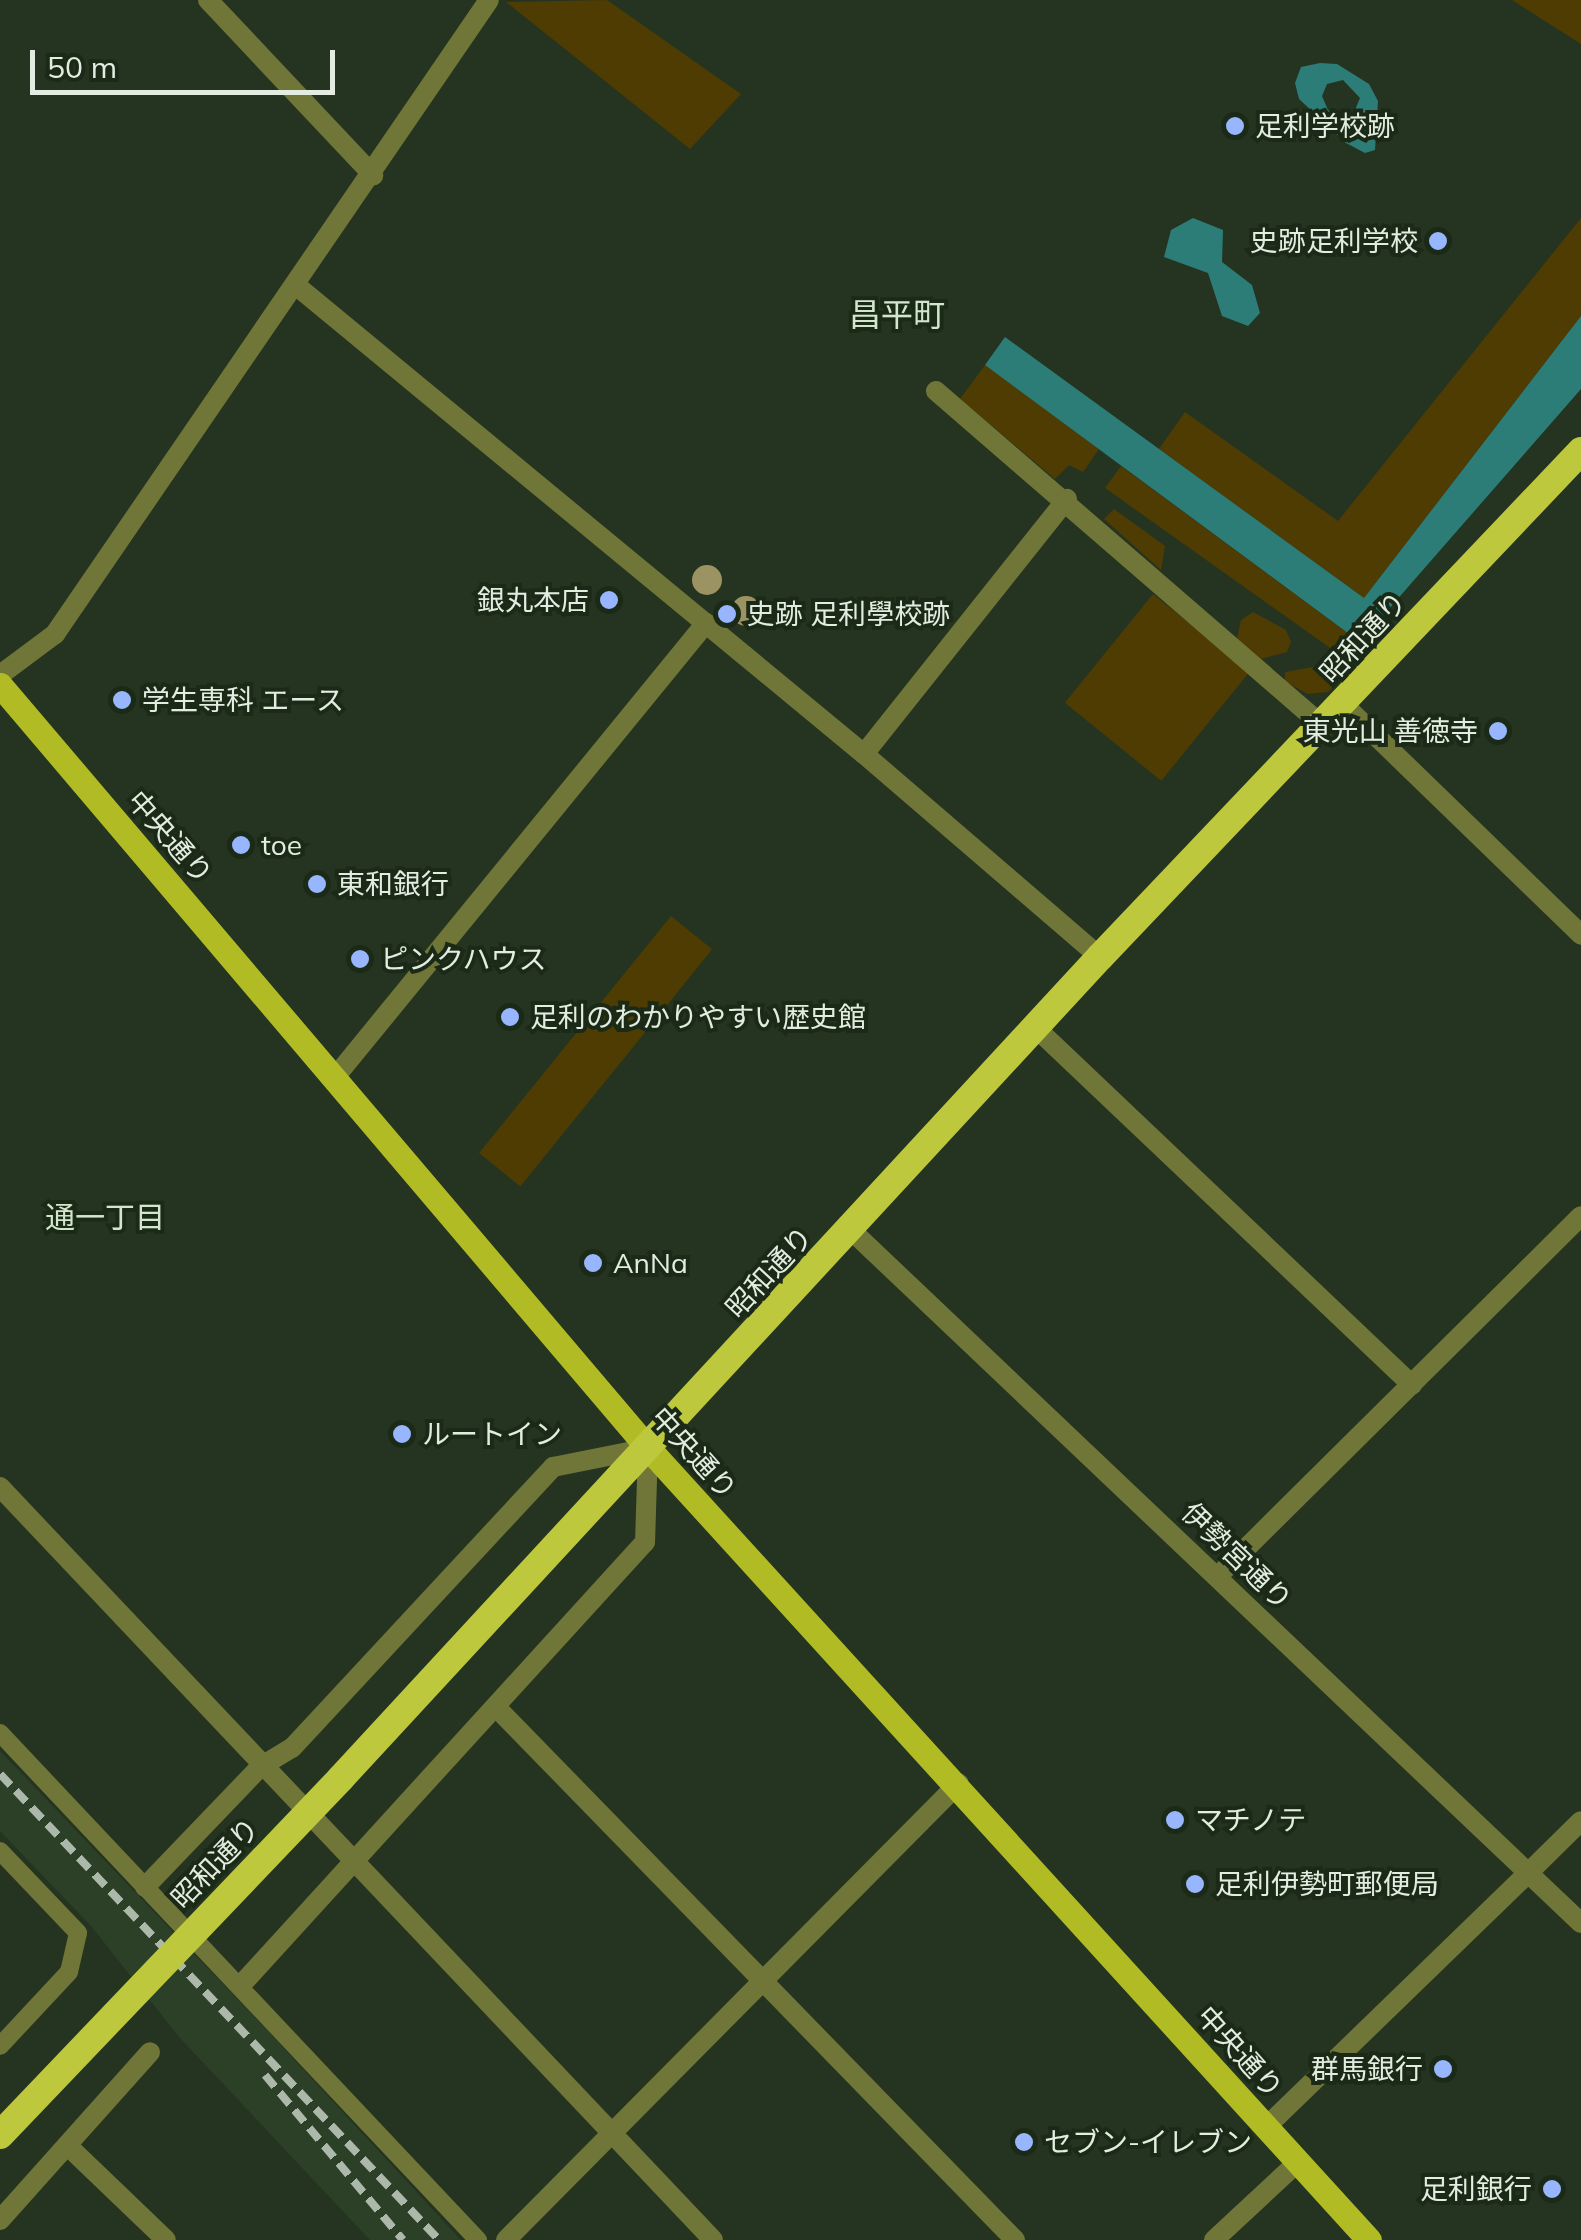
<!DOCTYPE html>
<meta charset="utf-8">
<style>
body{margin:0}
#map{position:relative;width:1581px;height:2240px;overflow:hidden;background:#253421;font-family:Mulish,"Noto Sans JP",sans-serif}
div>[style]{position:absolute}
.built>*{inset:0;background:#2c3f27}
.green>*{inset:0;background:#4e3c02;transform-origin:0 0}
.water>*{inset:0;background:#2c7d78}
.service>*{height:18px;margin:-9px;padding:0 9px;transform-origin:9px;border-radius:9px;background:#707638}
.minor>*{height:20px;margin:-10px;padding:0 10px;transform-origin:10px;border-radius:10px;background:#707638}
.tertiary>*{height:20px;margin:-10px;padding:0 10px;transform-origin:10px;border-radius:10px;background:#707638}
.primary>*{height:25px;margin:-12.5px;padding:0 12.5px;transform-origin:12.5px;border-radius:12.5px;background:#b1bc25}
.trunk>*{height:28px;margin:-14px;padding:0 14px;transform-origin:14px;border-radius:14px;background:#bec83d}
.rail>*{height:8px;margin-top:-4px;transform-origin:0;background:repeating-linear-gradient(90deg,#acb8aa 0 15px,transparent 0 23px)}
.trunk-bridge>*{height:28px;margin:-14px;padding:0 14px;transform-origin:14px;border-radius:14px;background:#bec83d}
.trees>*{width:30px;height:30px;margin:-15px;border-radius:50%;background:#9c9362}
.dots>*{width:28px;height:28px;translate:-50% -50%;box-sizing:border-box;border:5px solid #1b2a17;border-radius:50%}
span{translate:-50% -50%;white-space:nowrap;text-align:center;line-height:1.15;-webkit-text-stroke:8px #1b2a17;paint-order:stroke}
.poi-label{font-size:28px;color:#e2ece0}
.left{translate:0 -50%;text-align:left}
.right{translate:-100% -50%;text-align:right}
.street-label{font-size:28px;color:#e2ece0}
.neighbourhood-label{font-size:30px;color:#d2e6cd}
.quarter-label{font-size:32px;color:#d2e6cd}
.scale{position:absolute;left:30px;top:50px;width:305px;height:45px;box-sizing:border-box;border:5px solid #e2ece0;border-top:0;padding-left:12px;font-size:30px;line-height:35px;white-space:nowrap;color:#e2ece0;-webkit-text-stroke:8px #1b2a17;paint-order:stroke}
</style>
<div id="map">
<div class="built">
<i style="clip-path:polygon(0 1751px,265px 2028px,461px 2240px,370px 2240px,179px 2037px,91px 1926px,0 1831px)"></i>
</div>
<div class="green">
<i style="clip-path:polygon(607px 0,741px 94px,690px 149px,506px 2px)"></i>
<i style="clip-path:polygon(1512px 0,1581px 0,1581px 44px)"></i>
<i style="clip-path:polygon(1581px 218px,1581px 316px,1364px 598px,1159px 449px,1185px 412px,1338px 521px)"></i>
<i style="clip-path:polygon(985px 365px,1099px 449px,1083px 472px,1069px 465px,1055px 479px,960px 399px)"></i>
<i style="clip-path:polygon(1121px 466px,1360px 642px,1349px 652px,1333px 650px,1105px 488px)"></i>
<i style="clip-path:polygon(1114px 509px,1165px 546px,1161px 570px,1104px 519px)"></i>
<i style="left:1153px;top:594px;width:124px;height:140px;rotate:39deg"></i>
<i style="clip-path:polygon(1253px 612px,1286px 630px,1291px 642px,1287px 652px,1261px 659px,1237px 639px,1241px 620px)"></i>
<i style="clip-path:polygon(1324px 665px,1344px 676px,1328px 692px,1307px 694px,1285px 681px,1285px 672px)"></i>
<i style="left:671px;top:916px;width:53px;height:305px;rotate:39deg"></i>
</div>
<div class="water">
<i style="clip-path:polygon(evenodd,1320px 63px,1337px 64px,1369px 84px,1378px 101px,1375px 150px,1365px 153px,1346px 143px,1299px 99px,1295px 83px,1301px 67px,1320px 63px,1343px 80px,1360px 98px,1353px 115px,1343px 118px,1328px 110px,1322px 96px,1327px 84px,1343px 80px)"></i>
<i style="clip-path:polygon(1193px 218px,1223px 230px,1222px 262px,1252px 285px,1260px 313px,1248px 326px,1222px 316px,1208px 273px,1164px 257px,1171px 230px)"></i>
<i style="clip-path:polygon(1581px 316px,1581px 389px,1360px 642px,985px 365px,1005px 337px,1364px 598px)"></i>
</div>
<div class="service">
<i style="left:0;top:1733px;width:697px;rotate:46.69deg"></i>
<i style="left:0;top:1851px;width:113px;rotate:46.4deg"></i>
<i style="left:78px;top:1933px;width:40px;rotate:103deg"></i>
<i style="left:69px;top:1972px;width:101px;rotate:133deg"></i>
</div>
<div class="minor">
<i style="left:208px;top:0;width:241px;rotate:46.7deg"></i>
<i style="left:298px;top:287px;width:734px;rotate:39.53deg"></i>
<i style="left:864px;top:754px;width:311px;rotate:40.7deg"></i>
<i style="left:936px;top:391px;width:512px;rotate:40.88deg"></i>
<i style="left:0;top:675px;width:69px;rotate:-36.7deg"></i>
<i style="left:55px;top:634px;width:768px;rotate:-55.61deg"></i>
<i style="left:864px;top:754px;width:326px;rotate:-51.5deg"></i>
<i style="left:1037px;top:1029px;width:517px;rotate:43.51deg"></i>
<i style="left:336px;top:1076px;width:585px;rotate:-50.76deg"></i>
<i style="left:0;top:1487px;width:1037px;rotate:46.56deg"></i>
<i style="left:1218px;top:1576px;width:511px;rotate:-44.76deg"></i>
<i style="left:496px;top:1707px;width:744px;rotate:45.76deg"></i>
<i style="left:145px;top:1887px;width:166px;rotate:-46.2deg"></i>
<i style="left:260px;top:1767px;width:37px;rotate:-31deg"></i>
<i style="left:292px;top:1748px;width:384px;rotate:-47.1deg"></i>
<i style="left:553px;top:1467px;width:97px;rotate:-11.3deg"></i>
<i style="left:648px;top:1448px;width:94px;rotate:91.8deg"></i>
<i style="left:645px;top:1542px;width:600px;rotate:132.36deg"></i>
<i style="left:1266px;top:2127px;width:365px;rotate:-44.1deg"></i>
<i style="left:69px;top:2147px;width:134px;rotate:43.8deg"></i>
<i style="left:0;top:2220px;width:225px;rotate:-48.2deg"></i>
<i style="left:506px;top:2240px;width:643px;rotate:-45.25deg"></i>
</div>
<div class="tertiary">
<i style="left:1344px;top:705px;width:330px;rotate:44.1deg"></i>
<i style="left:852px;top:1231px;width:1005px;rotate:43.51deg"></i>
<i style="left:1528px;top:1873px;width:74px;rotate:-44.5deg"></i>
<i style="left:1214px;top:2240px;width:115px;rotate:-42.9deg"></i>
</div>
<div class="primary">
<i style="left:0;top:685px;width:1001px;rotate:49.66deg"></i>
<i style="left:648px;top:1448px;width:1071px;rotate:47.69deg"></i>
</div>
<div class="trunk">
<i style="left:341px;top:1778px;width:1118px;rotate:-47.25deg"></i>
<i style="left:1100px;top:957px;width:698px;rotate:-46.45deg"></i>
</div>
<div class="rail">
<i style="left:0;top:1774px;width:640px;rotate:46.71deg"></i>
<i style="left:265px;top:2075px;width:215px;rotate:50.1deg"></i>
</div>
<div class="trunk-bridge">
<i style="left:0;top:2135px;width:494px;rotate:-46.3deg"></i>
</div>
<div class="trees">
<i style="left:707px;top:580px"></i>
<i style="left:746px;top:611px"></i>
</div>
<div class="dots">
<i style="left:1235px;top:126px;background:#97b6fd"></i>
<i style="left:1438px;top:241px;background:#97b6fd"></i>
<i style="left:609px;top:600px;background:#97b6fd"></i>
<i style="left:727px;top:614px;background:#97b6fd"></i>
<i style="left:122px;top:700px;background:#97b6fd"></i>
<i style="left:1498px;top:731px;background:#97b6fd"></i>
<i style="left:241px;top:845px;background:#97b6fd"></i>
<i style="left:317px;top:884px;background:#97b6fd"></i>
<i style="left:360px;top:959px;background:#97b6fd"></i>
<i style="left:510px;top:1017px;background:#97b6fd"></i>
<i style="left:593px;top:1263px;background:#97b6fd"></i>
<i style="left:402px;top:1434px;background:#97b6fd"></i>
<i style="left:1175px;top:1820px;background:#97b6fd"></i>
<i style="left:1195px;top:1884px;background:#97b6fd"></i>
<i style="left:1443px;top:2069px;background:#97b6fd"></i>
<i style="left:1024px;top:2142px;background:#97b6fd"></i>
<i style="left:1552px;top:2189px;background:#97b6fd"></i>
</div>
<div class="poi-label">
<span class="left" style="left:1255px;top:126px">足利学校跡</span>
<span class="right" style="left:1418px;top:241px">史跡足利学校</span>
<span class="right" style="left:589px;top:600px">銀丸本店</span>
<span class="left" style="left:747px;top:614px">史跡 足利學校跡</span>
<span class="left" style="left:142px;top:700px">学生専科 エース</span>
<span class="right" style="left:1478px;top:731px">東光山 善徳寺</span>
<span class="left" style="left:261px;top:845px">toe</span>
<span class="left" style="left:337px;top:884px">東和銀行</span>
<span class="left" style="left:380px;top:959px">ピンクハウス</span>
<span class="left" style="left:530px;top:1017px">足利のわかりやすい歴史館</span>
<span class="left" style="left:613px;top:1263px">AnNa</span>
<span class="left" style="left:422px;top:1434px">ルートイン</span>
<span class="left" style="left:1195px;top:1820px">マチノテ</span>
<span class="left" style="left:1215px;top:1884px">足利伊勢町郵便局</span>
<span class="right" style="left:1423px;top:2069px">群馬銀行</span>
<span class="left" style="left:1044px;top:2142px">セブン-イレブン</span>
<span class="right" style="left:1532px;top:2189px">足利銀行</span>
</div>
<div class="street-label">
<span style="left:1363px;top:637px;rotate:-47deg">昭和通り</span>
<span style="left:170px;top:837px;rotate:49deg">中央通り</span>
<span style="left:769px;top:1272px;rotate:-47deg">昭和通り</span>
<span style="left:694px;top:1453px;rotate:48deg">中央通り</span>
<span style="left:1237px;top:1556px;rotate:44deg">伊勢宮通り</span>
<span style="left:215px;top:1863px;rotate:-46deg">昭和通り</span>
<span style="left:1240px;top:2052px;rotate:48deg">中央通り</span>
</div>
<div class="neighbourhood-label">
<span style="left:105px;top:1217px">通一丁目</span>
</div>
<div class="quarter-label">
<span style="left:897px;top:314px">昌平町</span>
</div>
<div class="scale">50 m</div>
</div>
